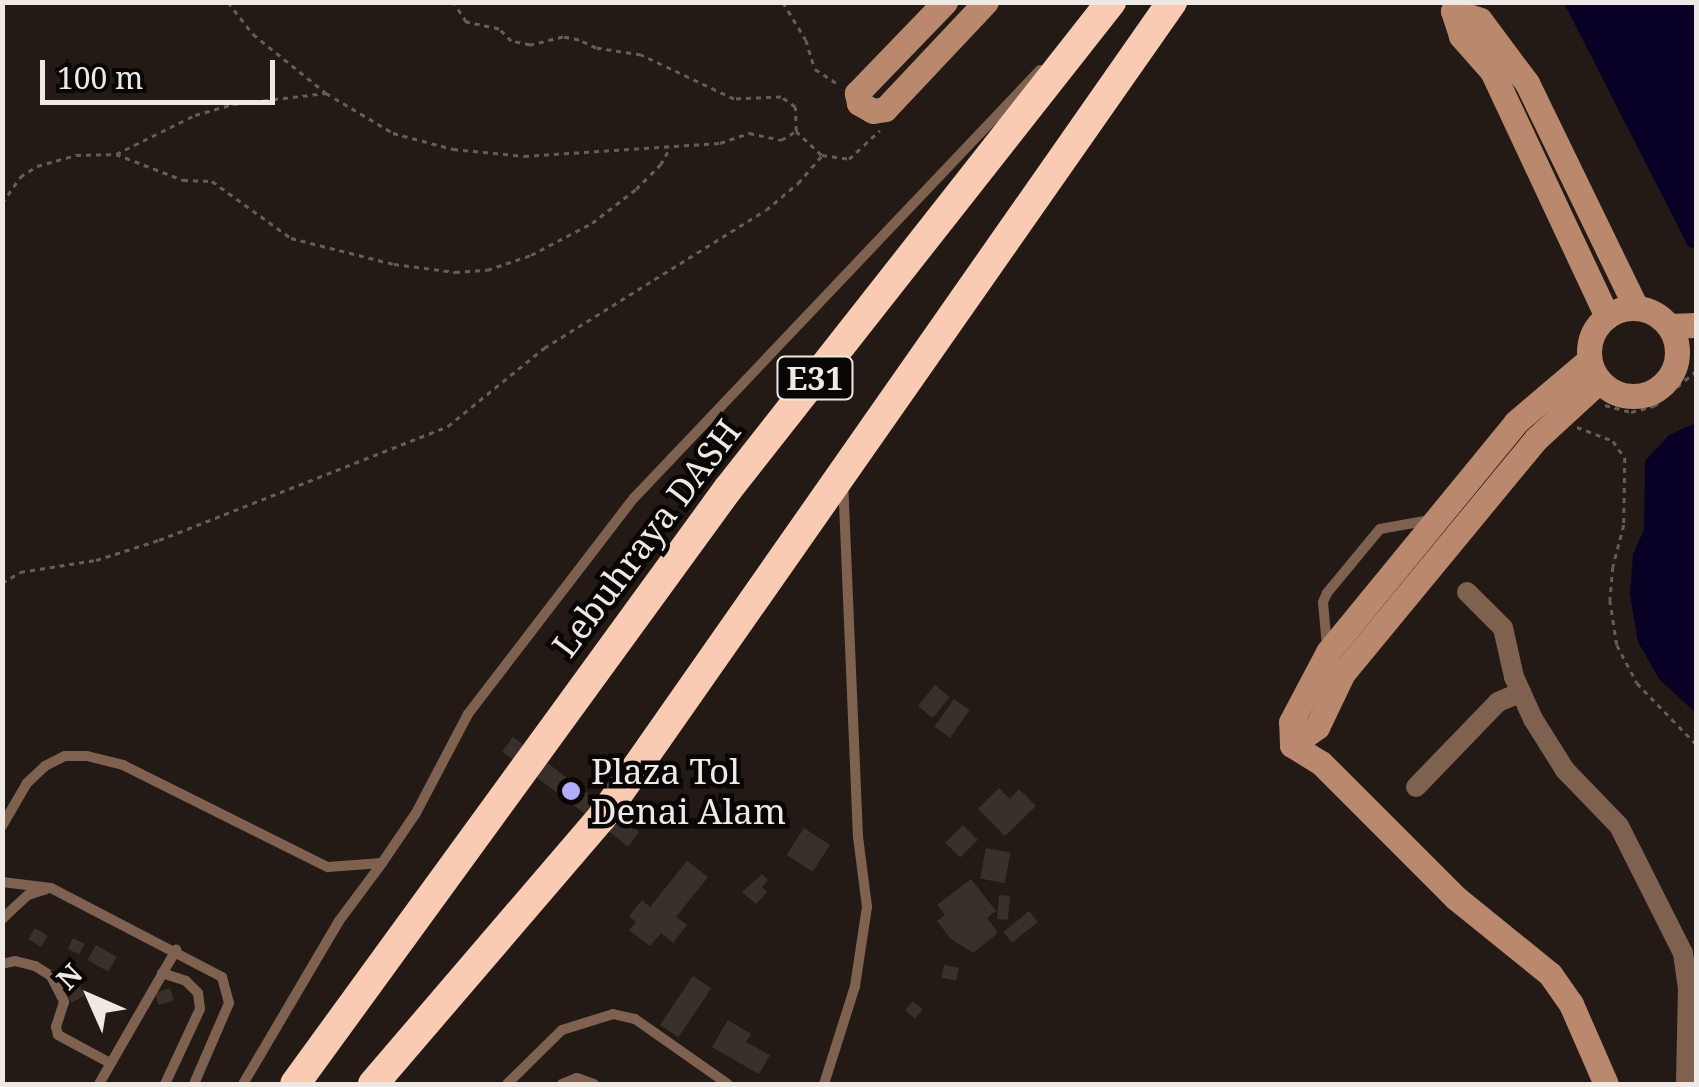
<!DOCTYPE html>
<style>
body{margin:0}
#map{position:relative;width:1699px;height:1087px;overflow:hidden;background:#231a15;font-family:"Noto Serif",serif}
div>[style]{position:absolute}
.water>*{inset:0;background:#080025}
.building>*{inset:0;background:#3a302b;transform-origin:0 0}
.path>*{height:2.5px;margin-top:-1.25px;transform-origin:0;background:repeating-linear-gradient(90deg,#655d58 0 5px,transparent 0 10px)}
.lane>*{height:10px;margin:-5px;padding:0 5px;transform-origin:5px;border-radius:5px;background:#7f6150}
.street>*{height:20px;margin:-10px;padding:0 10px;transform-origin:10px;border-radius:10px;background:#7f6150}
.secondary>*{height:25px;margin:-12.5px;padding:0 12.5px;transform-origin:12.5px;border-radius:12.5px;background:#b9886d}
.secondary>.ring{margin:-12.5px;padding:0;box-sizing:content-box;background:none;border:25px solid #b9886d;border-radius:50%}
.highway>*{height:30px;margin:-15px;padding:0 15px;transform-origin:15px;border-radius:15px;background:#f9cbb2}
.dots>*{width:28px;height:28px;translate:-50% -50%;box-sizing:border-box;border:5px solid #090605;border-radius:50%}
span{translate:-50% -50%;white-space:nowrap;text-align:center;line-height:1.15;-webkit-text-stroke:9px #090605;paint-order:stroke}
.shield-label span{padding:2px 8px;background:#090605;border:2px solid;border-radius:8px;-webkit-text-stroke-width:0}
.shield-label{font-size:32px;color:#efe9e6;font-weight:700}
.street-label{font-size:35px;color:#efe9e6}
.poi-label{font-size:35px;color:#efe9e6}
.left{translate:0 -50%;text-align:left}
.frame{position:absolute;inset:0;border:5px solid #efe9e6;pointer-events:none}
.north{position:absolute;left:40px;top:947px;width:100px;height:100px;-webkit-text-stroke:8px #090605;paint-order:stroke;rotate:315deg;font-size:28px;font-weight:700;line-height:40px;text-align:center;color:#efe9e6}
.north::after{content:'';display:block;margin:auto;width:35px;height:45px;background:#efe9e6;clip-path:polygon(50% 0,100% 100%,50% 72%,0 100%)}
.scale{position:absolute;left:40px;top:60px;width:235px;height:45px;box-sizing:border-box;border:5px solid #efe9e6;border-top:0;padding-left:12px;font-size:30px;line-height:35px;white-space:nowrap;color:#efe9e6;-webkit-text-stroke:8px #090605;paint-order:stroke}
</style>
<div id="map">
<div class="water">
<i style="clip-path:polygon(1564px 3px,1696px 3px,1696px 250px,1688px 246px)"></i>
<i style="clip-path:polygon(1696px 423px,1696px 713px,1659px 679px,1638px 642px,1630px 594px,1633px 554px,1644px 530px,1645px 461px,1669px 435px)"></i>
</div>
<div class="building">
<i style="left:935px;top:685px;width:19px;height:27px;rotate:39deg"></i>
<i style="left:954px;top:699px;width:19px;height:34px;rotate:35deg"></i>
<i style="left:513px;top:737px;width:158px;height:18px;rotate:37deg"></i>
<i style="clip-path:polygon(999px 788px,1010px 799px,1019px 789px,1036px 806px,1005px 836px,978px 809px)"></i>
<i style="left:963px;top:825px;width:21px;height:25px;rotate:45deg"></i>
<i style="left:804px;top:828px;width:31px;height:32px;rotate:33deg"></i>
<i style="left:986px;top:848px;width:25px;height:31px;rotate:11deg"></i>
<i style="clip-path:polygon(687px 861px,708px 877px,676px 917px,687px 925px,673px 943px,661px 933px,650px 946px,629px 930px,636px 922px,629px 916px,642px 900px,650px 907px)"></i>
<i style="clip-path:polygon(762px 874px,768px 880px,762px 887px,767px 892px,756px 904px,742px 892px)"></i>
<i style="clip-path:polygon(971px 879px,996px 911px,987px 918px,998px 933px,973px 953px,951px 939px,937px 921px,945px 915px,937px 905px)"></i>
<i style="left:999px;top:895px;width:11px;height:24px;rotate:5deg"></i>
<i style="left:1029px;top:911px;width:14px;height:33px;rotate:51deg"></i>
<i style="left:35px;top:928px;width:15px;height:13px;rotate:32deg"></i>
<i style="left:73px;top:938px;width:13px;height:12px;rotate:27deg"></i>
<i style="left:96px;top:945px;width:24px;height:17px;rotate:30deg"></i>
<i style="left:944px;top:965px;width:15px;height:13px;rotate:11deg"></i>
<i style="left:693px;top:976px;width:22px;height:59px;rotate:34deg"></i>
<i style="left:79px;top:984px;width:13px;height:15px;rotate:63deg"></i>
<i style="left:170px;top:988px;width:13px;height:16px;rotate:72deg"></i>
<i style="left:913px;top:1001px;width:13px;height:12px;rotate:42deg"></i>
<i style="clip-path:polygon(728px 1020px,751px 1034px,746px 1042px,770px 1055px,759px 1074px,712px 1047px)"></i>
</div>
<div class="path">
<i style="left:228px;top:2px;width:41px;rotate:52deg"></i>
<i style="left:253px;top:34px;width:94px;rotate:38.9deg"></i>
<i style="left:326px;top:93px;width:78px;rotate:30.8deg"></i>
<i style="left:393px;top:133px;width:62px;rotate:14.9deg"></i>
<i style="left:453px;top:149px;width:71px;rotate:5.6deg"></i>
<i style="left:524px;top:156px;width:196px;rotate:-3.8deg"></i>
<i style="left:720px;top:143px;width:31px;rotate:-19deg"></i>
<i style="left:749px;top:133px;width:33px;rotate:12deg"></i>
<i style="left:781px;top:140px;width:17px;rotate:-31deg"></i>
<i style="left:796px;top:131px;width:24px;rotate:-92deg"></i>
<i style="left:795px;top:107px;width:17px;rotate:-144deg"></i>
<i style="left:781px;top:97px;width:47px;rotate:177.6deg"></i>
<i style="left:734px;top:99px;width:103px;rotate:-154.7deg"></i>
<i style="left:641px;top:55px;width:46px;rotate:-171.2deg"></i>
<i style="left:596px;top:48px;width:19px;rotate:-155deg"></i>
<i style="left:579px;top:40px;width:16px;rotate:-169deg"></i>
<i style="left:563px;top:37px;width:34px;rotate:166deg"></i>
<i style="left:530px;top:45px;width:19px;rotate:-168deg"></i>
<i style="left:511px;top:41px;width:17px;rotate:-135deg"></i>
<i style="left:499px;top:29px;width:34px;rotate:-168deg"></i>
<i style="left:466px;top:22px;width:24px;rotate:-123deg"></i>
<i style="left:783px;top:2px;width:44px;rotate:58.8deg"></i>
<i style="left:806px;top:40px;width:30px;rotate:73deg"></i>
<i style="left:815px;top:69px;width:27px;rotate:33deg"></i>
<i style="left:796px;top:131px;width:35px;rotate:43deg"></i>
<i style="left:822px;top:155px;width:27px;rotate:8deg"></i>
<i style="left:849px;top:159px;width:42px;rotate:-43.1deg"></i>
<i style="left:116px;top:154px;width:72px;rotate:21.2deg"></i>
<i style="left:183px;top:180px;width:29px;rotate:2deg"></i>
<i style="left:212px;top:181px;width:97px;rotate:35.8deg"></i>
<i style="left:291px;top:238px;width:106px;rotate:14.2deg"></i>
<i style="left:394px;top:264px;width:62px;rotate:7.5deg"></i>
<i style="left:455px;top:272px;width:32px;rotate:-4deg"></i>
<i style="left:487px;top:270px;width:46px;rotate:-18.8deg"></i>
<i style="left:531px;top:255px;width:69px;rotate:-27.7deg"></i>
<i style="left:592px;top:223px;width:56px;rotate:-37.7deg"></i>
<i style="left:636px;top:189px;width:34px;rotate:-45deg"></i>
<i style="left:660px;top:165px;width:20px;rotate:-60deg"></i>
<i style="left:2px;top:203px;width:32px;rotate:-55deg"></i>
<i style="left:20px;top:177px;width:20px;rotate:-33deg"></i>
<i style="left:37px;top:166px;width:41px;rotate:-15.8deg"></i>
<i style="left:76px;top:155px;width:40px;rotate:-1.4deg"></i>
<i style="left:116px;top:154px;width:88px;rotate:-26.3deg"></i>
<i style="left:195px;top:115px;width:40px;rotate:-16deg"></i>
<i style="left:233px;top:104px;width:94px;rotate:-6.7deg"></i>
<i style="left:1605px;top:405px;width:27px;rotate:15deg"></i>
<i style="left:1631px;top:412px;width:24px;rotate:-15deg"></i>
<i style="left:1654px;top:406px;width:55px;rotate:-39.8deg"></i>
<i style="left:1577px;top:427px;width:39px;rotate:21deg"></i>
<i style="left:1613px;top:441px;width:21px;rotate:55deg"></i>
<i style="left:1625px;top:458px;width:67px;rotate:90.9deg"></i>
<i style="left:1624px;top:525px;width:43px;rotate:104.7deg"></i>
<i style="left:1613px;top:567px;width:33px;rotate:95deg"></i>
<i style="left:1610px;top:600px;width:46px;rotate:81.2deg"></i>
<i style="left:1617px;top:645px;width:43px;rotate:62.2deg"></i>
<i style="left:1637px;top:683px;width:85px;rotate:46deg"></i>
<i style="left:2px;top:583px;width:21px;rotate:-31deg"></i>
<i style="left:20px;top:572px;width:77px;rotate:-9deg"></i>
<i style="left:96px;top:560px;width:66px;rotate:-17.6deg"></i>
<i style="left:159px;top:540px;width:311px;rotate:-21.5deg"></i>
<i style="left:448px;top:426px;width:124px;rotate:-39.1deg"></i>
<i style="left:544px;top:348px;width:261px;rotate:-31.9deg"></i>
<i style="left:766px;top:210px;width:42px;rotate:-40.2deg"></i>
<i style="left:798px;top:183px;width:37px;rotate:-49deg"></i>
</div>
<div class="lane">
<i style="left:1327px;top:646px;width:44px;rotate:-95.2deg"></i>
<i style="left:1323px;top:602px;width:10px;rotate:-66deg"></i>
<i style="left:1327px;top:593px;width:83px;rotate:-50.4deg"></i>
<i style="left:1380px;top:529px;width:51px;rotate:-10.2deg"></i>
<i style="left:2px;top:826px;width:50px;rotate:-59.8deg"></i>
<i style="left:27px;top:783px;width:25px;rotate:-43deg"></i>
<i style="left:45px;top:766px;width:22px;rotate:-27deg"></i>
<i style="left:65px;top:756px;width:22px"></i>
<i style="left:87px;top:756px;width:37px;rotate:14deg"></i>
<i style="left:123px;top:765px;width:229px;rotate:26.5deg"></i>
<i style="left:328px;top:867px;width:54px;rotate:-4.2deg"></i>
<i style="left:382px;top:863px;width:60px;rotate:-55.8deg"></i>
<i style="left:416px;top:813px;width:112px;rotate:-62.3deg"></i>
<i style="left:468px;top:714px;width:272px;rotate:-52.5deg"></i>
<i style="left:634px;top:498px;width:590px;rotate:-46.51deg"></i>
<i style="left:2px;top:882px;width:49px;rotate:7deg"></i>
<i style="left:51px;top:888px;width:193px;rotate:27.5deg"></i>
<i style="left:222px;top:977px;width:27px;rotate:75deg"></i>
<i style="left:229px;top:1003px;width:88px;rotate:113.4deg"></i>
<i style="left:2px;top:919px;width:35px;rotate:-43deg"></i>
<i style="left:28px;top:895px;width:19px;rotate:-18deg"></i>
<i style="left:2px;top:964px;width:13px;rotate:-13deg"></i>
<i style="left:15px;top:961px;width:21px;rotate:14deg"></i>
<i style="left:35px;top:966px;width:19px;rotate:32deg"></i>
<i style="left:51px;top:976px;width:29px;rotate:63deg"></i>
<i style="left:64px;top:1002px;width:26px;rotate:108deg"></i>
<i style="left:56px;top:1027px;width:8px;rotate:76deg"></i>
<i style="left:58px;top:1035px;width:59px;rotate:28.3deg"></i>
<i style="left:162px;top:973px;width:25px;rotate:18deg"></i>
<i style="left:186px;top:981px;width:17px;rotate:45deg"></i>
<i style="left:198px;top:993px;width:16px;rotate:83deg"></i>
<i style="left:200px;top:1009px;width:83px;rotate:115deg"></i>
<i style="left:99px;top:1084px;width:155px;rotate:-60.1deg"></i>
<i style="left:243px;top:1084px;width:189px;rotate:-59.5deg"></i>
<i style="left:339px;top:921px;width:72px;rotate:-53.4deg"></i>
<i style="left:507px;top:1084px;width:77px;rotate:-44.5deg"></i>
<i style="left:562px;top:1030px;width:53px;rotate:-17.4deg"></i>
<i style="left:613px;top:1014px;width:23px;rotate:13deg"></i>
<i style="left:635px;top:1019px;width:113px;rotate:35deg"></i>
<i style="left:562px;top:1084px;width:16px;rotate:-22deg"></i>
<i style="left:577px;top:1078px;width:18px;rotate:19deg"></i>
<i style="left:824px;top:1084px;width:103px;rotate:-72.4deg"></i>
<i style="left:855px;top:986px;width:80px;rotate:-81.4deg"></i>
<i style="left:867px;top:907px;width:71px;rotate:-97.3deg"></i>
<i style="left:858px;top:837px;width:352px;rotate:-92.4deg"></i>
</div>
<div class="street">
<i style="left:1467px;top:592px;width:51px;rotate:45deg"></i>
<i style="left:1503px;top:628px;width:50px;rotate:77.3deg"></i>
<i style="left:1514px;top:677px;width:46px;rotate:65.7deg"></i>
<i style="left:1533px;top:719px;width:60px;rotate:57.9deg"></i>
<i style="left:1565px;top:770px;width:78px;rotate:46deg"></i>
<i style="left:1619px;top:826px;width:142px;rotate:63.3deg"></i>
<i style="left:1683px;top:953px;width:34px;rotate:82deg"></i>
<i style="left:1688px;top:987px;width:97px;rotate:91.2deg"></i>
<i style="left:1416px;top:787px;width:118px;rotate:-46deg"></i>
<i style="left:1498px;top:702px;width:25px;rotate:-23deg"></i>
</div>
<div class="secondary">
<i style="left:945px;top:2px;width:127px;rotate:134deg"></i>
<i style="left:857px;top:93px;width:10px;rotate:79deg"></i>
<i style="left:859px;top:103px;width:16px;rotate:30deg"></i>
<i style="left:873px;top:111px;width:12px;rotate:-9deg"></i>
<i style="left:885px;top:109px;width:147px;rotate:-46.7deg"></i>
<i style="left:1453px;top:11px;width:28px;rotate:18deg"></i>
<i style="left:1480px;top:20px;width:79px;rotate:53.3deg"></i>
<i style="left:1527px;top:83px;width:249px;rotate:64.1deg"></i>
<i style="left:1453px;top:11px;width:26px;rotate:72deg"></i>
<i style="left:1461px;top:36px;width:47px;rotate:48.5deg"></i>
<i style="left:1492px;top:71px;width:271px;rotate:64.9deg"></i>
<i class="ring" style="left:1589px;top:308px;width:63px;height:63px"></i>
<i style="left:1669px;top:326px;width:27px;rotate:-2deg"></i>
<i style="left:1292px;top:745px;width:23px;rotate:-92deg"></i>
<i style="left:1291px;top:722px;width:79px;rotate:-62.1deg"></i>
<i style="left:1328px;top:652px;width:297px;rotate:-50.7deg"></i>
<i style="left:1516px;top:422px;width:96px;rotate:-40.3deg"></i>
<i style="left:1292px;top:745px;width:31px;rotate:-36deg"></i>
<i style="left:1317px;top:727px;width:60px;rotate:-64.3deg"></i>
<i style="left:1343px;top:673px;width:303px;rotate:-50.5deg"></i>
<i style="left:1536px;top:439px;width:86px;rotate:-42.6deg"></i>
<i style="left:1292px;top:745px;width:34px;rotate:32deg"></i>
<i style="left:1321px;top:763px;width:191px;rotate:45deg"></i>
<i style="left:1456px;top:898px;width:121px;rotate:39deg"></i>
<i style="left:1550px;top:974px;width:37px;rotate:55deg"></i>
<i style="left:1571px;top:1004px;width:87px;rotate:66.4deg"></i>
</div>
<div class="highway">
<i style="left:295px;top:1084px;width:736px;rotate:-53.96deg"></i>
<i style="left:728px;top:489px;width:620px;rotate:-51.82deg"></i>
<i style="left:373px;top:1084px;width:352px;rotate:-49.4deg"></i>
<i style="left:602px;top:817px;width:995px;rotate:-55.03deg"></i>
</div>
<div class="dots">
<i style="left:571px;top:791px;background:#b1adfa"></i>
</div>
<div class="shield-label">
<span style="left:815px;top:378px">E31</span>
</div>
<div class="street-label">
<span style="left:646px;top:538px;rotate:-53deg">Lebuhraya DASH</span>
</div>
<div class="poi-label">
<span class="left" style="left:591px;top:791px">Plaza Tol<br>Denai Alam</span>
</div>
<div class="frame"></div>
<div class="north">N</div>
<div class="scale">100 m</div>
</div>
